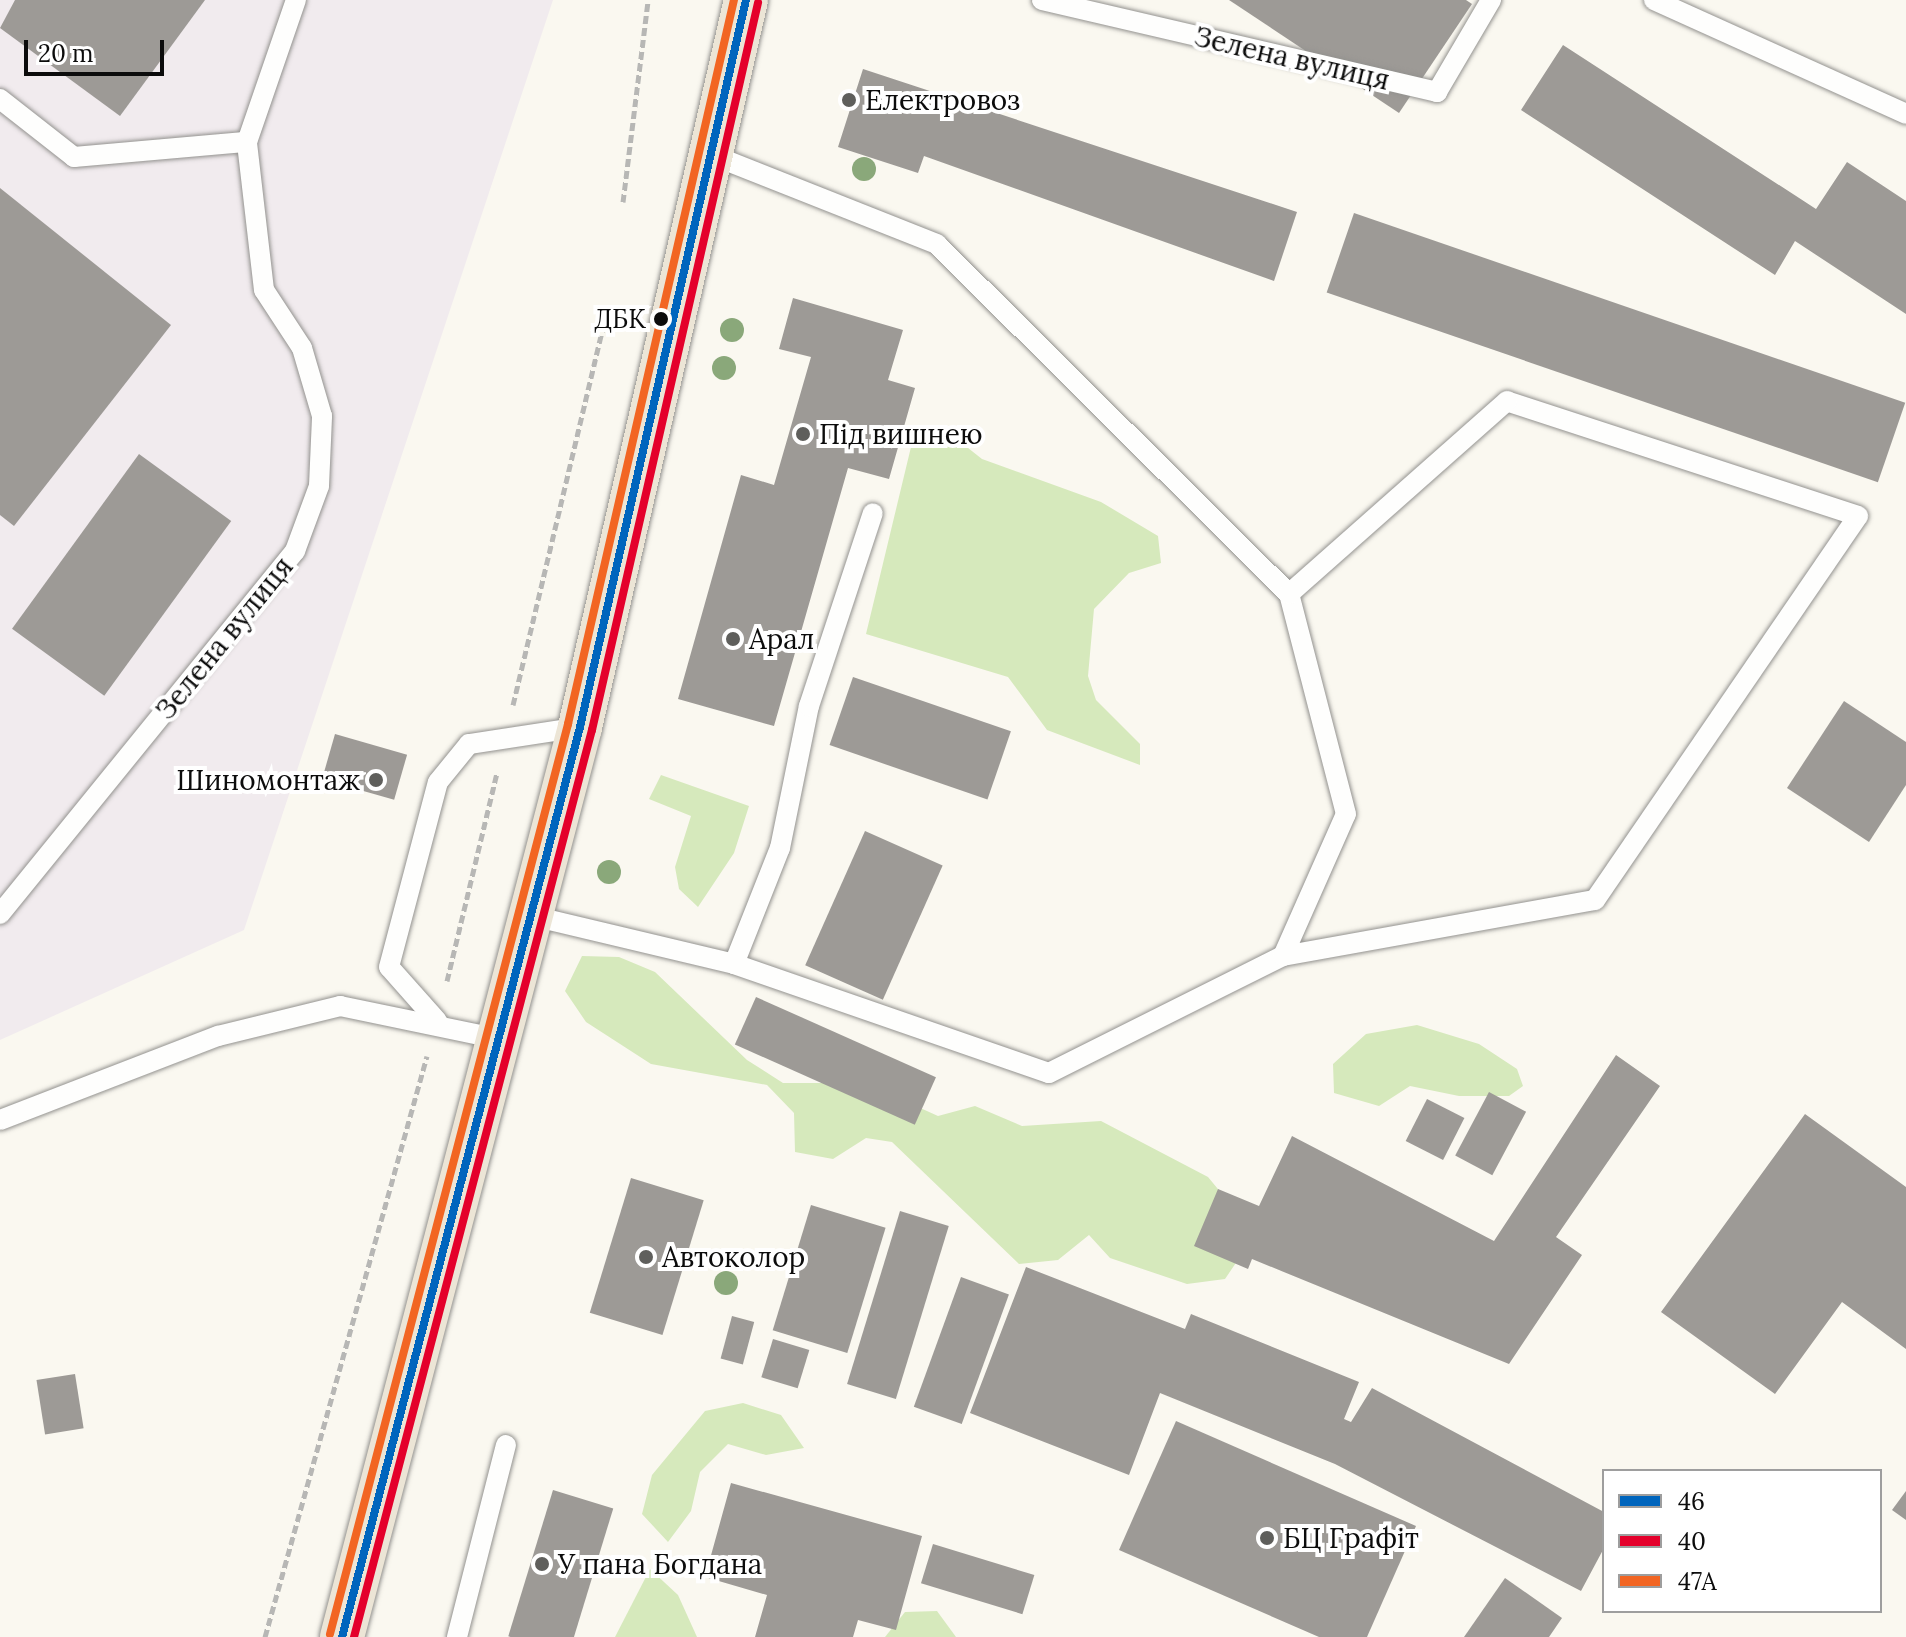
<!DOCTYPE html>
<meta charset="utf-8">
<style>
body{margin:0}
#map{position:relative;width:1906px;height:1637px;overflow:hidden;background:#faf8f0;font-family:Lora,serif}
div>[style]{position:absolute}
.industrial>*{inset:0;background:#f1ebee}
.forest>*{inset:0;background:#d6e9bc}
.building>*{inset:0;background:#9d9a96;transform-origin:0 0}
.path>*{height:5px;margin-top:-2.5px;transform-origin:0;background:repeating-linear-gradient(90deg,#b7b7b5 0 8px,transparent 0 12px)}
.roads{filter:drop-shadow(0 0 2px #93928f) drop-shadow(0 0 2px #93928f)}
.lane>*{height:20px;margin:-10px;padding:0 10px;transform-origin:10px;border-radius:10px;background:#fefefd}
.primary>*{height:44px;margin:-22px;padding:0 22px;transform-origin:22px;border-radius:22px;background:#ece5d6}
.bus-1>*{height:8px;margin:-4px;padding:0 4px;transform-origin:4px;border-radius:4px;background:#0065bd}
.bus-2>*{height:8px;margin:-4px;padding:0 4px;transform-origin:4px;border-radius:4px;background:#e4002b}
.bus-3>*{height:8px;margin:-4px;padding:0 4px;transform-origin:4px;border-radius:4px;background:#f26522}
.trees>*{width:24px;height:24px;margin:-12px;border-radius:50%;background:#8aa87a}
.dots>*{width:22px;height:22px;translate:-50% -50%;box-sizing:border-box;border:4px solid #fff;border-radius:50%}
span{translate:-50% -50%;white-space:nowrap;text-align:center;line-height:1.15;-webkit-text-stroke:8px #fff;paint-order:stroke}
.bus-label{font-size:26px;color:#0c0c0c}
.right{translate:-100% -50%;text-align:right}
.street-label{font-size:28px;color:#0c0c0c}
.poi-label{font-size:28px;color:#0c0c0c}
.left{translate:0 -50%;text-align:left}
.legend{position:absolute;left:1602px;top:1469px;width:280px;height:144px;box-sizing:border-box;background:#fff;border:2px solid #9e9e9e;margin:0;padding:10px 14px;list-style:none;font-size:24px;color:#0c0c0c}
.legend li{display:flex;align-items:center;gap:16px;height:40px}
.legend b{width:40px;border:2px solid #9e9e9e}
.scale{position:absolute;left:24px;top:40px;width:140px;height:36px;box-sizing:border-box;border:4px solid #0c0c0c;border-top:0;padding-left:10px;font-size:24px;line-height:28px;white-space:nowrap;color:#0c0c0c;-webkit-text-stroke:6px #fff;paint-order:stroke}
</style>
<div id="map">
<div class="industrial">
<i style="clip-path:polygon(0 0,553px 0,244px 930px,0 1040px)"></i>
</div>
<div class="forest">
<i style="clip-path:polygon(949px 433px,982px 459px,1101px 502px,1158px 536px,1161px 563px,1129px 573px,1094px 609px,1088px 676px,1096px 700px,1140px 744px,1140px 765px,1047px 730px,1008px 677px,866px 634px,911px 447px)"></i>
<i style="clip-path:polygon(661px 775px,749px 806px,734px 853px,698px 907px,679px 889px,675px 867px,691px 816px,649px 799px)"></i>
<i style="clip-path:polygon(582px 956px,619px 957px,655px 972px,747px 1060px,783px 1083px,865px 1083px,938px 1116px,975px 1106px,1022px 1126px,1101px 1121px,1208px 1177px,1232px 1206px,1248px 1245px,1225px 1279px,1187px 1284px,1110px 1258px,1089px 1235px,1058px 1260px,1019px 1264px,892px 1142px,866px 1138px,833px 1159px,795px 1152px,794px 1113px,767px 1085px,651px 1064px,586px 1022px,565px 991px)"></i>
<i style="clip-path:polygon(1417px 1025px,1479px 1044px,1517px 1069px,1523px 1086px,1509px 1096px,1459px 1096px,1410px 1086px,1379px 1106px,1334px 1093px,1333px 1064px,1366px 1034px)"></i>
<i style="clip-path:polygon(743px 1403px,781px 1415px,804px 1448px,766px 1455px,728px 1444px,700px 1472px,691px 1511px,668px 1542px,642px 1514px,652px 1475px,705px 1411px)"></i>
<i style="clip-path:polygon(650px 1569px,678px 1595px,697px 1637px,615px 1637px)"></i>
<i style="clip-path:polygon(937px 1611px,956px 1637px,885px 1637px,905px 1612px)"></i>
</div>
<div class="building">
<i style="clip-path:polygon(15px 0,205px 0,120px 116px,0 28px)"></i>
<i style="clip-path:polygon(1229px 0,1466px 0,1472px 4px,1399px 113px)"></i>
<i style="clip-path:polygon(1563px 45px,1816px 209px,1847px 162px,1906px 201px,1906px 314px,1795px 241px,1775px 275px,1521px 110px)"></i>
<i style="clip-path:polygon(863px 69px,1297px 212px,1274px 281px,924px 156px,918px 173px,838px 147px)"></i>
<i style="clip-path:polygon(0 188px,171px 325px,14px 526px,0 515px)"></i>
<i style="left:1354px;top:213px;width:583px;height:84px;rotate:19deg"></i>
<i style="clip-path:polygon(793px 298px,903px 330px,888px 380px,915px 388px,889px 479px,848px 468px,774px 726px,678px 699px,741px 475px,774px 485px,811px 357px,779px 349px)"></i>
<i style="left:139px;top:454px;width:114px;height:216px;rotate:36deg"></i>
<i style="left:853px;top:677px;width:167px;height:72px;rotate:19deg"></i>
<i style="clip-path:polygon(1844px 701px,1906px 742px,1906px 785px,1869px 842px,1787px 788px)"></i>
<i style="left:335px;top:734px;width:75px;height:47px;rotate:16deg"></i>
<i style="left:865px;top:831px;width:85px;height:147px;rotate:24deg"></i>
<i style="left:756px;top:997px;width:197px;height:52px;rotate:24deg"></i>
<i style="clip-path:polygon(1616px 1055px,1660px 1086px,1556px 1237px,1582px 1255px,1509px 1364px,1252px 1259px,1248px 1269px,1194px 1246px,1218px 1189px,1259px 1206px,1292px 1136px,1494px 1241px)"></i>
<i style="left:1489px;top:1092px;width:42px;height:72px;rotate:28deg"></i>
<i style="left:1427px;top:1099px;width:42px;height:47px;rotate:27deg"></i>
<i style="clip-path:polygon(1805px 1114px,1906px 1187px,1906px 1349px,1842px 1302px,1775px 1394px,1661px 1312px)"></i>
<i style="left:631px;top:1178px;width:76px;height:141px;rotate:17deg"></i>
<i style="left:811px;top:1205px;width:78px;height:131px;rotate:17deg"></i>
<i style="left:900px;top:1211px;width:51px;height:181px;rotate:17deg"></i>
<i style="clip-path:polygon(1026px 1267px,1185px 1329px,1191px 1314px,1359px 1382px,1344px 1419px,1351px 1422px,1372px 1388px,1604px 1512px,1604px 1548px,1581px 1591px,1335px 1464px,1160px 1393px,1129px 1475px,970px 1413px)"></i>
<i style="left:961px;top:1277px;width:51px;height:138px;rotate:20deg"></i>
<i style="left:732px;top:1316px;width:23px;height:44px;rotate:15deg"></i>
<i style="left:773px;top:1339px;width:38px;height:40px;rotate:17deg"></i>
<i style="left:75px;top:1374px;width:55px;height:39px;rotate:81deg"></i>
<i style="clip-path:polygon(1176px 1421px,1416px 1526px,1367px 1637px,1319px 1637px,1119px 1550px)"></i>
<i style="clip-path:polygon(731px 1483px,922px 1536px,896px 1630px,858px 1620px,853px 1637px,755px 1637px,767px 1595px,705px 1577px)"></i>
<i style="left:553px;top:1490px;width:63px;height:153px;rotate:17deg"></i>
<i style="clip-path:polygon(1906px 1491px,1906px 1520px,1892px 1510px)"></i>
<i style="left:933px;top:1544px;width:106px;height:41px;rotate:17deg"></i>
<i style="clip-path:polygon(1505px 1578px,1562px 1618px,1549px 1637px,1464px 1637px)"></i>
</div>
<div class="path">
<i style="left:623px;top:202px;width:204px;rotate:-82.9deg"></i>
<i style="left:513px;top:705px;width:410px;rotate:-76.6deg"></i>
<i style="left:447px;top:981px;width:214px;rotate:-76.5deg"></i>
<i style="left:265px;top:1637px;width:603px;rotate:-74.42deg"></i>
</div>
<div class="roads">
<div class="lane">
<i style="left:1042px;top:0;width:406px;rotate:13.1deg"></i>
<i style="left:1437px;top:92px;width:107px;rotate:-59.6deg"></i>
<i style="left:1654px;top:0;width:277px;rotate:24.3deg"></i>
<i style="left:0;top:99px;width:94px;rotate:38.1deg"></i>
<i style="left:74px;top:157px;width:174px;rotate:-5deg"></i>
<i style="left:0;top:914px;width:468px;rotate:-50.9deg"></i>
<i style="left:295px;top:551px;width:69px;rotate:-69.7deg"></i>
<i style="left:319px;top:486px;width:70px;rotate:-87.5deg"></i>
<i style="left:322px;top:416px;width:71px;rotate:-106.4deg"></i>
<i style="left:302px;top:348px;width:69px;rotate:-123.2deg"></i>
<i style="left:264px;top:290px;width:149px;rotate:-96.6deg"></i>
<i style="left:247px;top:142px;width:150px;rotate:-71deg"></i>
<i style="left:533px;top:916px;width:207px;rotate:13.4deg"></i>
<i style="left:734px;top:964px;width:333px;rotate:19.1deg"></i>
<i style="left:1049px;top:1073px;width:262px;rotate:-26.6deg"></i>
<i style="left:1283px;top:956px;width:155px;rotate:-66.1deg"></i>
<i style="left:1346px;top:814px;width:227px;rotate:-104.5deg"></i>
<i style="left:1289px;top:594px;width:496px;rotate:-135.2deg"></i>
<i style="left:937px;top:244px;width:247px;rotate:-158.4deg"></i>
<i style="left:1283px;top:956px;width:317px;rotate:-10.2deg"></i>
<i style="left:1595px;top:900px;width:465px;rotate:-55.6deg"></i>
<i style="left:1858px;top:516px;width:369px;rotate:-161.9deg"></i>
<i style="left:1507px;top:401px;width:291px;rotate:138.5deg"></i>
<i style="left:734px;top:964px;width:125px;rotate:-68.4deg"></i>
<i style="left:780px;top:848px;width:145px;rotate:-78.5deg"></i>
<i style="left:809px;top:706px;width:203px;rotate:-71.7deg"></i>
<i style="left:437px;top:1021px;width:72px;rotate:-131.6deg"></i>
<i style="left:389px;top:967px;width:191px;rotate:-75.2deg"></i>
<i style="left:438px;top:782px;width:49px;rotate:-50.8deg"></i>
<i style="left:469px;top:744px;width:112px;rotate:-8.7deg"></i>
<i style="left:0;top:1120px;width:234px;rotate:-21.1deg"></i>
<i style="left:218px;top:1036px;width:126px;rotate:-13.8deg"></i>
<i style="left:340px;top:1006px;width:162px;rotate:11.7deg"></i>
<i style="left:457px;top:1637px;width:198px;rotate:-75.7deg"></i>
</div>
<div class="primary">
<i style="left:342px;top:1637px;width:941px;rotate:-75.34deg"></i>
<i style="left:580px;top:727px;width:746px;rotate:-77.14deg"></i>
</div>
</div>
<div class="bus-1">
<i style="left:342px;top:1637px;width:941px;rotate:-75.34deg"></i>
<i style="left:580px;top:727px;width:746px;rotate:-77.14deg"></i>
</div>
<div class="bus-2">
<i style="left:354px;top:1637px;width:938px;rotate:-75.3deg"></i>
<i style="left:592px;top:730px;width:746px;rotate:-77.14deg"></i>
</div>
<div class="bus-3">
<i style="left:330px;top:1634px;width:941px;rotate:-75.34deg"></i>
<i style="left:568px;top:724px;width:743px;rotate:-77.09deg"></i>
</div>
<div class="trees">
<i style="left:864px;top:169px"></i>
<i style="left:732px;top:330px"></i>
<i style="left:724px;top:368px"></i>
<i style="left:609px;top:872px"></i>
<i style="left:726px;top:1283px"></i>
</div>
<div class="dots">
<i style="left:849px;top:100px;background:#5f5f5c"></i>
<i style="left:661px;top:319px;background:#0c0c0c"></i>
<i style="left:803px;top:434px;background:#5f5f5c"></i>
<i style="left:733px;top:639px;background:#5f5f5c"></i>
<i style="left:376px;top:780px;background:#5f5f5c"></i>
<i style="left:646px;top:1257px;background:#5f5f5c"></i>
<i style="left:1267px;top:1538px;background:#5f5f5c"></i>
<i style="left:542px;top:1564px;background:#5f5f5c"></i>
</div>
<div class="bus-label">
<span class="right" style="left:646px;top:319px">ДБК</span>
</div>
<div class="street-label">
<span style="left:1292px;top:58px;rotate:13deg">Зелена вулиця</span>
<span style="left:224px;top:638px;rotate:-51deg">Зелена вулиця</span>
</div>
<div class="poi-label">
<span class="left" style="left:865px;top:100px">Електровоз</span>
<span class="left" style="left:819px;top:434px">Під вишнею</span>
<span class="left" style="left:749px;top:639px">Арал</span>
<span class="right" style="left:360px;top:780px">Шиномонтаж</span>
<span class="left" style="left:662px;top:1257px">Автоколор</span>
<span class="left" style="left:1283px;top:1538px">БЦ Графіт</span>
<span class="left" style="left:558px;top:1564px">У пана Богдана</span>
</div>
<ul class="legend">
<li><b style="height:10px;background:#0065bd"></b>46</li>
<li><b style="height:10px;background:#e4002b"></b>40</li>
<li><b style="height:10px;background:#f26522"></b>47А</li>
</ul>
<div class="scale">20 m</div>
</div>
